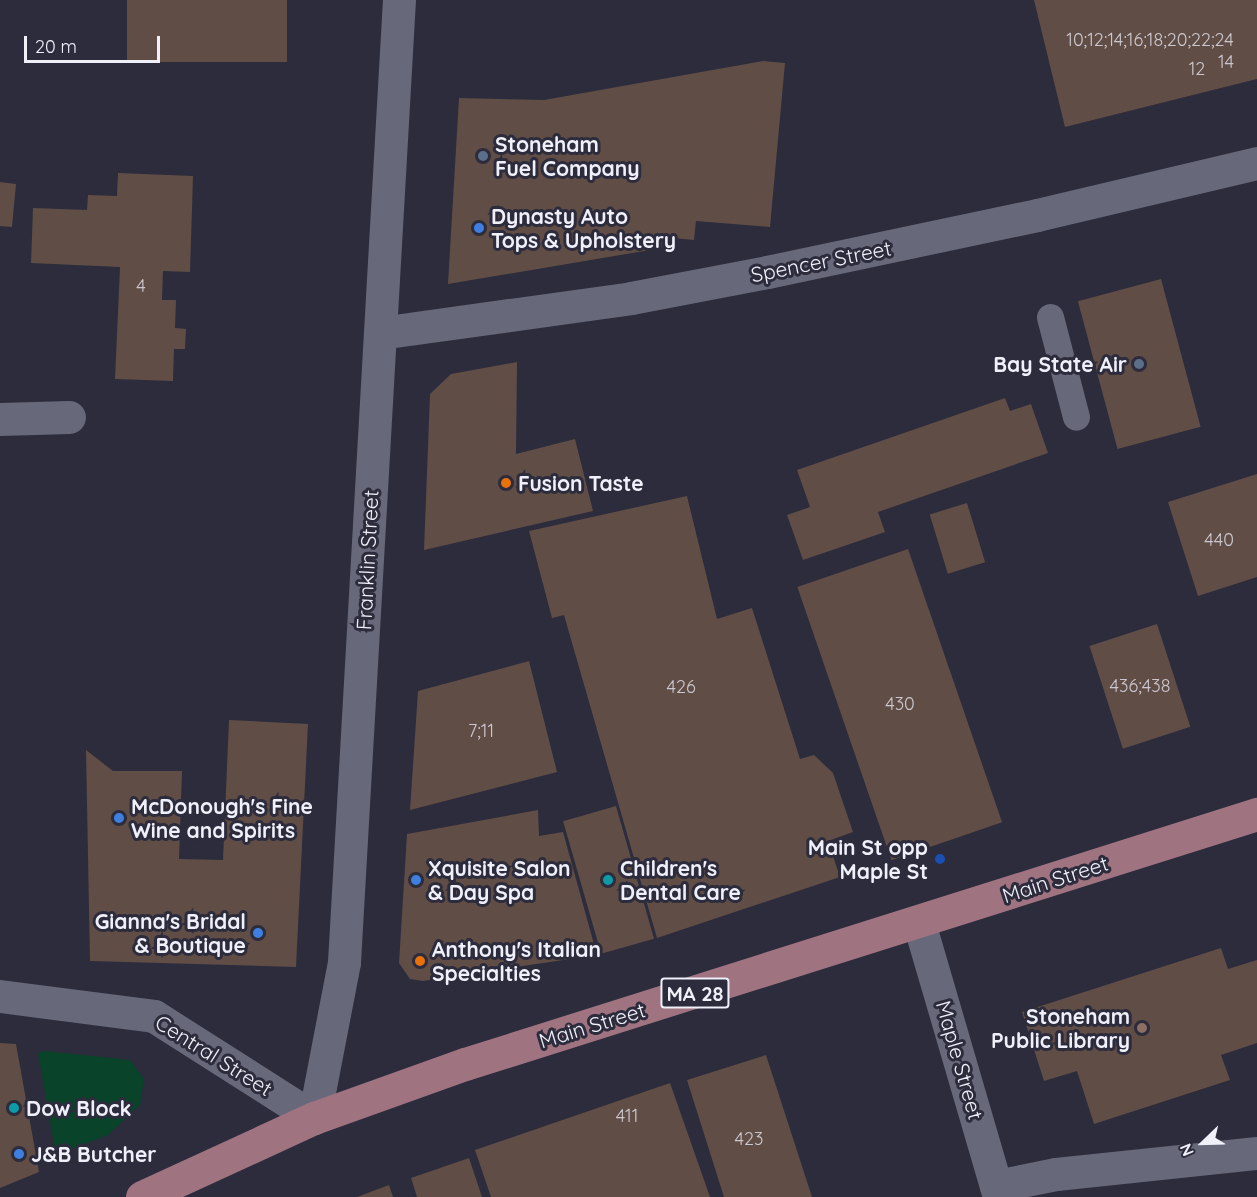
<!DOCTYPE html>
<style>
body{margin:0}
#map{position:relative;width:1257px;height:1197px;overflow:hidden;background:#2c2c3c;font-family:Quicksand,sans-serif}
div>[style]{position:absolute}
.green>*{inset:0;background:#09442a}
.building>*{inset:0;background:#604d46;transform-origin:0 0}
.service>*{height:27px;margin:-13.5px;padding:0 13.5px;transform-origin:13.5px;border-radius:13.5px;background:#67687a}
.minor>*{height:33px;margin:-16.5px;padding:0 16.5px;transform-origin:16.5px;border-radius:16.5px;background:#67687a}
.tertiary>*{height:33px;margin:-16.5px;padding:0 16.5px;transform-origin:16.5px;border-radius:16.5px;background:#67687a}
.secondary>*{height:33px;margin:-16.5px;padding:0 16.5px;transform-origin:16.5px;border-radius:16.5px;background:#67687a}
.primary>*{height:33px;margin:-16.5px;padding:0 16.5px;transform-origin:16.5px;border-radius:16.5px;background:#a07380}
.dots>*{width:16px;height:16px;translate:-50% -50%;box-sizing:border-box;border:3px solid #2c2c3c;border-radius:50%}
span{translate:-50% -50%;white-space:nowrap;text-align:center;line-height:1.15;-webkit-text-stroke:6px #2c2c3c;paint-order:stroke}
.number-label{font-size:18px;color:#ccc7ce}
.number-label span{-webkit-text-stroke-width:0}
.shield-label span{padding:2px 4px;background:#2c2c3c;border:2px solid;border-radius:4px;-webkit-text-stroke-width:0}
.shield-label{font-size:20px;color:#f0f0fb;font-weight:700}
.poi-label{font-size:21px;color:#f0f0fb;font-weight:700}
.left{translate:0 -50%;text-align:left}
.right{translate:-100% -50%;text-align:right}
.street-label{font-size:21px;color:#f0f0fb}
.north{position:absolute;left:1173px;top:1113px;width:60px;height:60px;-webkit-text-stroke:4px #2c2c3c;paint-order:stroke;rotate:247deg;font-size:16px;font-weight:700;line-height:24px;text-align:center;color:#f0f0fb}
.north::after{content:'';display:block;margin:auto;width:21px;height:27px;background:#f0f0fb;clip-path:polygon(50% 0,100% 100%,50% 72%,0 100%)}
.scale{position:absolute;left:24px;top:36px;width:136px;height:27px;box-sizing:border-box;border:3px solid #f0f0fb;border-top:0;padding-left:8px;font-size:18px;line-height:21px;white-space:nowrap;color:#f0f0fb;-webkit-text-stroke:4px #2c2c3c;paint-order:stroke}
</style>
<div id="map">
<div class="green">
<i style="clip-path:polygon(45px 1051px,130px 1060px,144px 1079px,140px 1105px,108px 1135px,56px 1155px,38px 1053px)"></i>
</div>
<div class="building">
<i style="left:127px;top:0;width:160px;height:62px"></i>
<i style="clip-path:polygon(1034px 0,1257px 0,1257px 79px,1065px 127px)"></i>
<i style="clip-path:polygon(763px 61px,785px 63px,770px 227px,696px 221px,694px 240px,662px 237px,662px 248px,448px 284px,459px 98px,544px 100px)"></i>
<i style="clip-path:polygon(118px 173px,193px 176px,190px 272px,163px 271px,162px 300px,176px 300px,175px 328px,186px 329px,185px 349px,174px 349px,173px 381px,115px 379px,120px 267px,31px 263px,33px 208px,87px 210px,88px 195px,117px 196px)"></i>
<i style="clip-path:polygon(0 182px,16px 184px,12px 227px,0 226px)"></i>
<i style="left:1161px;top:279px;width:153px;height:86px;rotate:75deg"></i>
<i style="clip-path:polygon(517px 362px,516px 454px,575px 439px,593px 511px,424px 550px,430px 394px,451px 374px)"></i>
<i style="clip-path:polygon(1005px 398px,1010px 411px,1031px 404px,1048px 453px,878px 512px,885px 532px,803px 560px,787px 515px,810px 507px,797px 470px)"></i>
<i style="clip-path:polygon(1257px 474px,1257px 577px,1198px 596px,1168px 502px)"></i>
<i style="clip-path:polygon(687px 496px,717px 619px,752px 608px,800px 759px,814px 755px,833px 773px,853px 832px,828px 841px,840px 877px,657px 938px,564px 615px,552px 618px,529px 531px)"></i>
<i style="left:967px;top:503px;width:62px;height:39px;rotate:73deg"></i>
<i style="left:908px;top:549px;width:289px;height:117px;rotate:71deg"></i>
<i style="left:1157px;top:624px;width:108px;height:71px;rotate:72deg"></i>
<i style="clip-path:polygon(529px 661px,557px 772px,410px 810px,418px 691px)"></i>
<i style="clip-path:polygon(229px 720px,308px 724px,296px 967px,90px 961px,86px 750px,113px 771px,182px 771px,179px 859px,223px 860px)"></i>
<i style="left:616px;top:806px;width:138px;height:55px;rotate:74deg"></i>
<i style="clip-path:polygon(538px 810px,539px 836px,563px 832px,597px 955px,423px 981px,410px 979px,399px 963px,407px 834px)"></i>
<i style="clip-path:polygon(1221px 948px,1228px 969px,1257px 960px,1257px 1043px,1221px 1055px,1230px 1080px,1094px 1124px,1077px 1071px,1044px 1081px,1022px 1012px)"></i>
<i style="clip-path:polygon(0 1043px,16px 1044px,39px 1172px,0 1188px)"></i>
<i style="clip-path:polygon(766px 1055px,812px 1197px,724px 1197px,687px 1080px)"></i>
<i style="clip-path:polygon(670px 1083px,710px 1197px,491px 1197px,475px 1150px)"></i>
<i style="clip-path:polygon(469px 1158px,482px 1197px,417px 1197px,411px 1178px)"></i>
<i style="clip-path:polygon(389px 1185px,393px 1197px,357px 1197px)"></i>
</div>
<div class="service">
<i style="left:1050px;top:317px;width:103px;rotate:75.4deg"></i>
</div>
<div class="minor">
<i style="left:380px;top:333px;width:253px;rotate:-7.9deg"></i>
<i style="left:631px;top:298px;width:138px;rotate:-10.8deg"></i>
<i style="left:767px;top:272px;width:276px;rotate:-11.9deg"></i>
<i style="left:1037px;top:215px;width:226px;rotate:-13.3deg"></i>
<i style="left:0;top:419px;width:69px;rotate:-1.7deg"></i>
<i style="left:996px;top:1186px;width:61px;rotate:-11.3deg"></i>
<i style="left:1056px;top:1174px;width:202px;rotate:-6deg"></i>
</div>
<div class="tertiary">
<i style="left:919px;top:923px;width:285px;rotate:73.7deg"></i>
<i style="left:0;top:996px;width:155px;rotate:7.4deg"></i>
<i style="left:154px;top:1016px;width:190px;rotate:32.5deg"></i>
</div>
<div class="secondary">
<i style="left:314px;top:1118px;width:159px;rotate:-79.1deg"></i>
<i style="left:344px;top:962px;width:964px;rotate:-86.73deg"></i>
</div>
<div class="primary">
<i style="left:142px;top:1197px;width:189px;rotate:-24.7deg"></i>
<i style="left:314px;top:1118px;width:160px;rotate:-19.7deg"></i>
<i style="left:465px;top:1064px;width:831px;rotate:-17.52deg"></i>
</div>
<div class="dots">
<i style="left:483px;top:156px;background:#5c6f8a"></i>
<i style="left:479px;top:228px;background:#3f7fe0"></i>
<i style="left:1139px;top:364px;background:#5c6f8a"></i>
<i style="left:506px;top:483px;background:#e8710a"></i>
<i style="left:119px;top:818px;background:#3f7fe0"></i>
<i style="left:940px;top:859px;background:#1a4fb4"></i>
<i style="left:416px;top:880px;background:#3f7fe0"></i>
<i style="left:608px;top:880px;background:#0f9aa8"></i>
<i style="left:258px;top:933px;background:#3f7fe0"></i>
<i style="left:420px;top:961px;background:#e8710a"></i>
<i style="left:1142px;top:1028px;background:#8d6e63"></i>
<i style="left:14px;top:1108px;background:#0f9aa8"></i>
<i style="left:19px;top:1154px;background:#3f7fe0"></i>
</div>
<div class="number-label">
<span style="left:1150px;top:40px">10;12;14;16;18;20;22;24</span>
<span style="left:1226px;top:62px">14</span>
<span style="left:1197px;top:69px">12</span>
<span style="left:141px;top:286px">4</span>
<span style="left:1219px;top:540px">440</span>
<span style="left:1140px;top:686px">436;438</span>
<span style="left:681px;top:687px">426</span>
<span style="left:900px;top:704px">430</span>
<span style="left:481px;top:731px">7;11</span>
<span style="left:627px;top:1116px">411</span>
<span style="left:749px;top:1139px">423</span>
</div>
<div class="shield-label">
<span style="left:695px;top:993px">MA 28</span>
</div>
<div class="poi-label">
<span class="left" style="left:495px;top:156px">Stoneham<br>Fuel Company</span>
<span class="left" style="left:491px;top:228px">Dynasty Auto<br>Tops &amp; Upholstery</span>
<span class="right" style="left:1127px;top:364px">Bay State Air</span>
<span class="left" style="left:518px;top:483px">Fusion Taste</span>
<span class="left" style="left:131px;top:818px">McDonough's Fine<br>Wine and Spirits</span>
<span class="right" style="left:928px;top:859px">Main St opp<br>Maple St</span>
<span class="left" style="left:428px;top:880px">Xquisite Salon<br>&amp; Day Spa</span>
<span class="left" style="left:620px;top:880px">Children's<br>Dental Care</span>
<span class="right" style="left:246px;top:933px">Gianna's Bridal<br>&amp; Boutique</span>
<span class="left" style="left:432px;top:961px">Anthony's Italian<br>Specialties</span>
<span class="right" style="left:1130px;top:1028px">Stoneham<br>Public Library</span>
<span class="left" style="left:26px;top:1108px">Dow Block</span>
<span class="left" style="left:31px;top:1154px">J&amp;B Butcher</span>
</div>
<div class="street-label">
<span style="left:821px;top:261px;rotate:-11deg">Spencer Street</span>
<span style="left:367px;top:560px;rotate:-87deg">Franklin Street</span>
<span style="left:1055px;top:879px;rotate:-18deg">Main Street</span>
<span style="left:592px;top:1025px;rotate:-17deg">Main Street</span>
<span style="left:214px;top:1055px;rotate:32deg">Central Street</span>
<span style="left:960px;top:1060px;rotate:74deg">Maple Street</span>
</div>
<div class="north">N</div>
<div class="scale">20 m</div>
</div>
